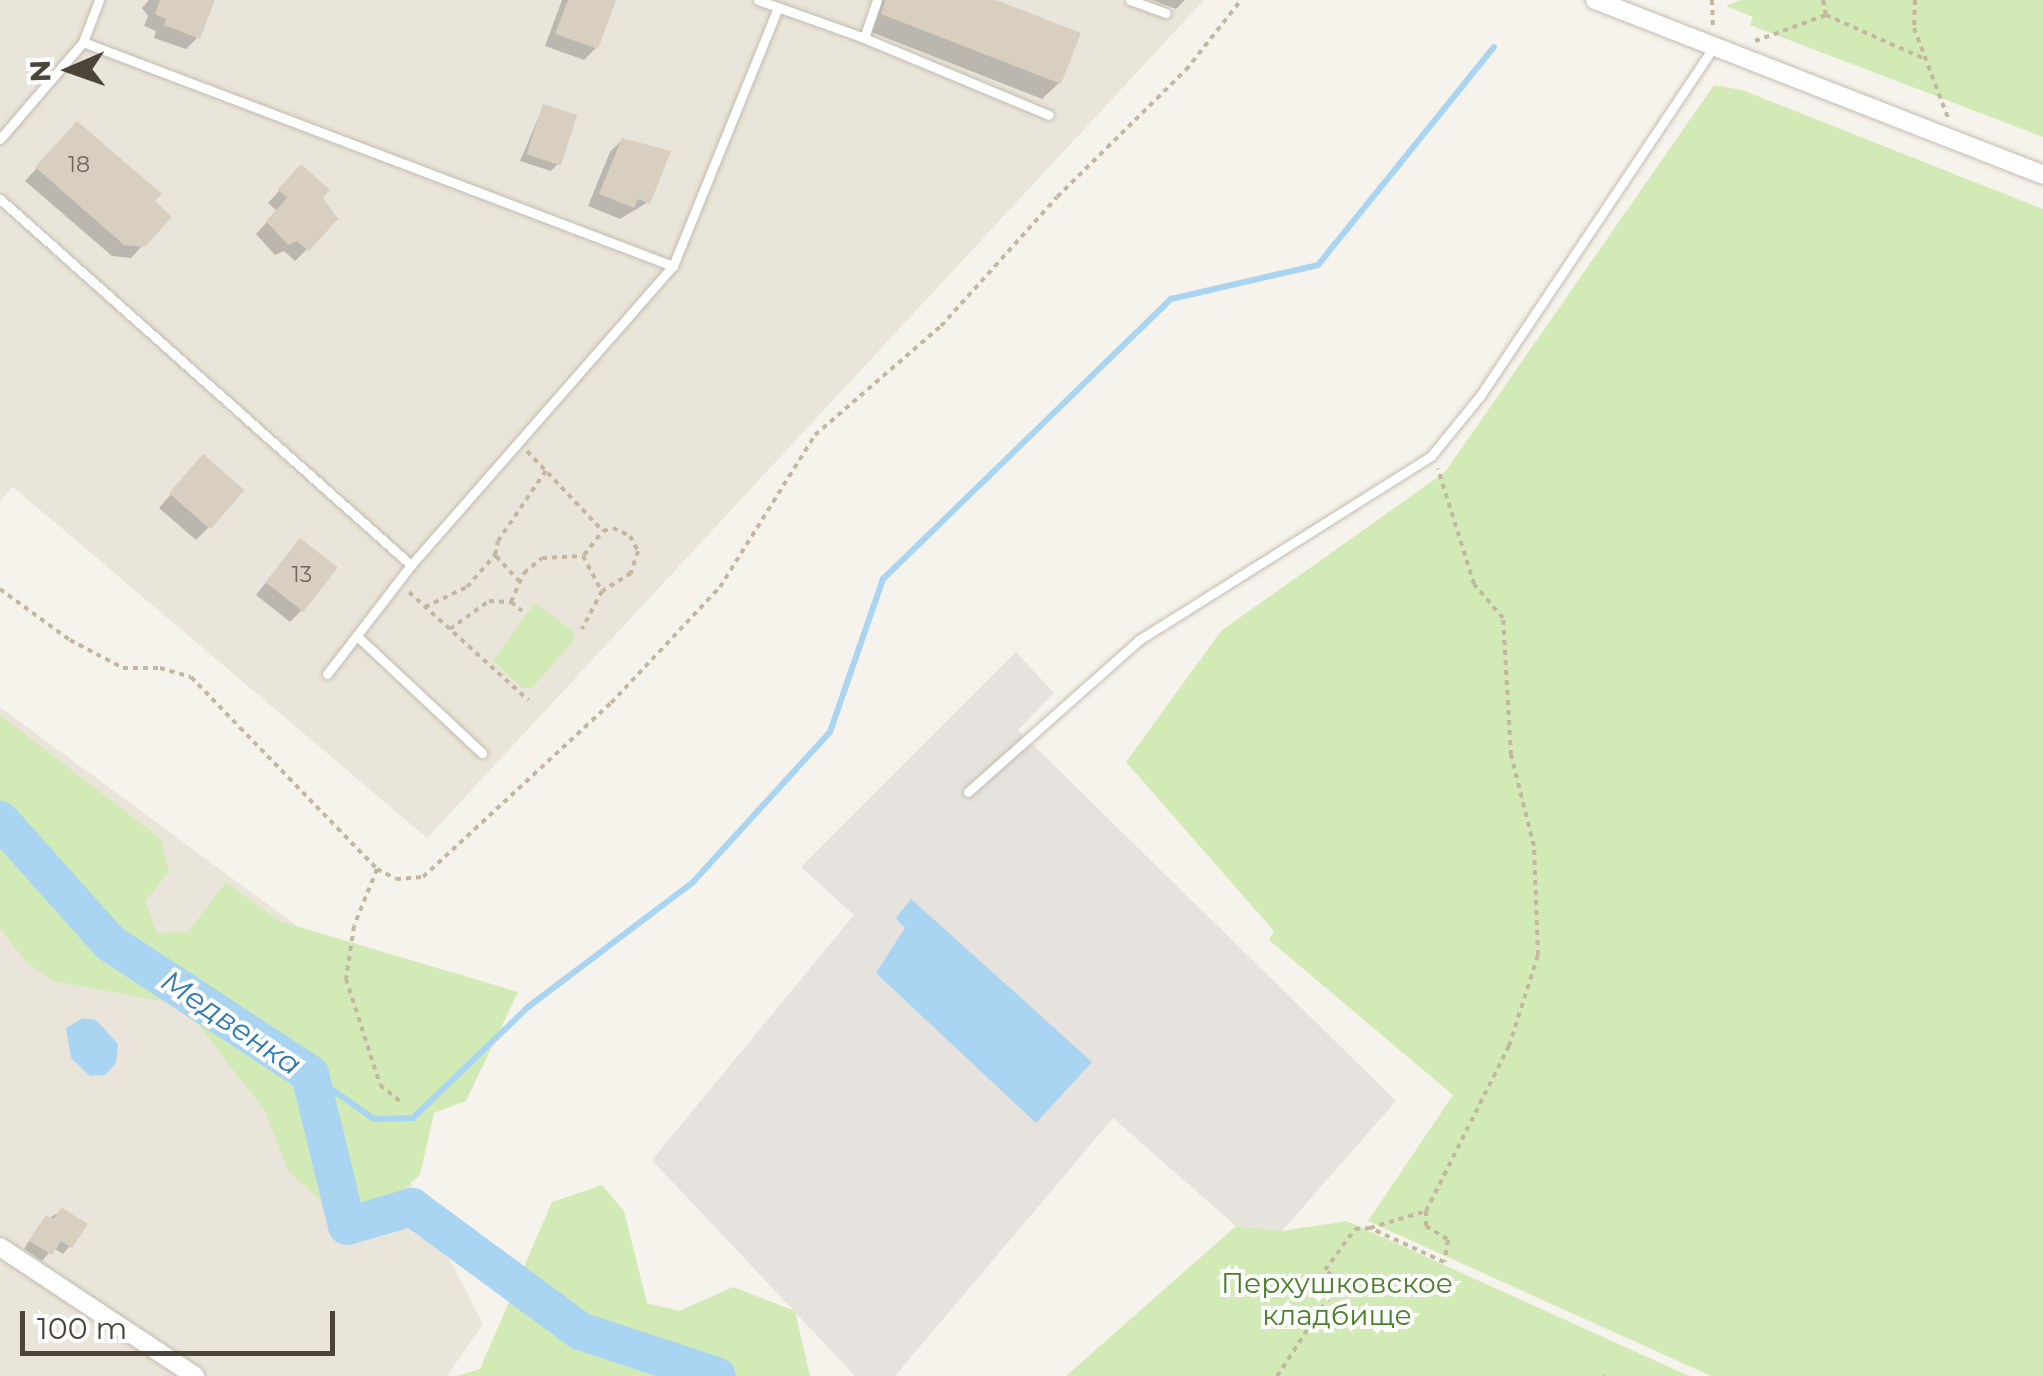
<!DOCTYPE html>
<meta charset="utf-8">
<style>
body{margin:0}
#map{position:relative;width:2043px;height:1376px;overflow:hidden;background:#f6f3ec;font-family:Montserrat,sans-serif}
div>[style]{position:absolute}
.residential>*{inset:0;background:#eae5da}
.industrial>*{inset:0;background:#e6e2dd}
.green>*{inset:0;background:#d2eab5}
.water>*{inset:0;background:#a9d4f2}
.shadow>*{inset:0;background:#0003}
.stream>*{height:6px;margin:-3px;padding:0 3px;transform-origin:3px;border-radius:3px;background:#a9d4f2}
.river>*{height:38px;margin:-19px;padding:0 19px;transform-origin:19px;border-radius:19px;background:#a9d4f2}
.building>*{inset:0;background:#d8cfc1;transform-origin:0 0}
.path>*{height:4px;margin-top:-2px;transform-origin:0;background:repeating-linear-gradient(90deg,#c4b79f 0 5px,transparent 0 10px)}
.roads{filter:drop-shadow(0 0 2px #c2bbae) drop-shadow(0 0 2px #c2bbae)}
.lane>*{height:9px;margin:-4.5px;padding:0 4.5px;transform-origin:4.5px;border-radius:4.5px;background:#fff}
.street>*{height:18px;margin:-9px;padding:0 9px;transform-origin:9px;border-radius:9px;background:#fff}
span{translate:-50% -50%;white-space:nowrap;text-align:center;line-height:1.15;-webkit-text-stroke:8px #fff;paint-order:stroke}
.number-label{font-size:22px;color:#6e675b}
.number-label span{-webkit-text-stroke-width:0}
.park-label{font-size:28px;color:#4a7f2a}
.water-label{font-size:30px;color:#2e7ab2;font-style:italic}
.north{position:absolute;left:20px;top:20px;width:100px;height:100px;-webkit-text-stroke:8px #fff;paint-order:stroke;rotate:268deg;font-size:28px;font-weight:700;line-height:40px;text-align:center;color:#4b4439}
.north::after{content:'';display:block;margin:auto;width:35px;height:45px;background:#4b4439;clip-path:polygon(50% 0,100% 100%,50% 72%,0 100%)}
.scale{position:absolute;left:20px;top:1311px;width:315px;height:45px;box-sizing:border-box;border:5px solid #4b4439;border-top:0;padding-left:12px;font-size:30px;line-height:35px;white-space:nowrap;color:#4b4439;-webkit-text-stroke:8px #fff;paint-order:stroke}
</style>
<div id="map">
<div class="residential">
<i style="clip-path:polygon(0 0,1204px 0,427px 838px,13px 487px,0 501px)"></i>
<i style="clip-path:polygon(0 707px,323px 945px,374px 1111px,483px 1324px,447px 1376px,0 1376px)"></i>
</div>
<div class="industrial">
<i style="clip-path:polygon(1016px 652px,1054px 693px,1018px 730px,1396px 1101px,1282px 1231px,1236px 1226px,1113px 1118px,895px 1376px,855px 1376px,652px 1160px,854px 915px,801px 867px)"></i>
</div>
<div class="green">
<i style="clip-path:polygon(1740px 0,2043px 0,2043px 137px,1750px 25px,1753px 17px,1726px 6px)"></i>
<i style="clip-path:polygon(1714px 85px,1742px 90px,2043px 209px,2043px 1376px,1711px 1376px,1368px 1221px,1453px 1095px,1269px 940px,1274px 931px,1126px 762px,1221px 631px,1445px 472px)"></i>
<i style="clip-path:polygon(535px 603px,573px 631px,574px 640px,532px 688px,522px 688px,493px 660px)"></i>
<i style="clip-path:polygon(0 715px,161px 839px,169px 872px,145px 901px,157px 933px,188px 932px,226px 882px,279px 921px,518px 992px,466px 1101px,434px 1113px,420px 1175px,394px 1197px,327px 1207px,288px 1170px,265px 1111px,183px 1005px,54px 981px,27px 963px,0 929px)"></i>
<i style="clip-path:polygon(602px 1185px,624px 1211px,647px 1303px,679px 1311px,733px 1287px,795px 1311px,810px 1376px,457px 1376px,480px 1369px,552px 1202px)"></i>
<i style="clip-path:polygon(1347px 1221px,1689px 1376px,1066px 1376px,1236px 1226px,1282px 1231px)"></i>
</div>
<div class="water">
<i style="clip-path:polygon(911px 899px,1092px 1062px,1036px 1123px,876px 973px,905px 928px,896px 918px)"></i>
<i style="clip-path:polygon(83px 1018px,96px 1020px,118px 1044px,116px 1063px,105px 1075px,90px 1076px,71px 1058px,66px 1028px)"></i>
</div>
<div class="shadow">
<i style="clip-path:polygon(149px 0,212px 0,198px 37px,186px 49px,154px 38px,156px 31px,144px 26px,148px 16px,142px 8px)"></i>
<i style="clip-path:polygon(562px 0,608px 0,596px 48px,584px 60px,545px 46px)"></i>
<i style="clip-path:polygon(875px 0,989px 0,1059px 83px,1042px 99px,866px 30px)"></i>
<i style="clip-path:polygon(1152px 0,1185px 0,1176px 9px)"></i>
<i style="clip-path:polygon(543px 107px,558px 164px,551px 171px,520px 161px)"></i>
<i style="clip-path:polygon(65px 137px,152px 202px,143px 245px,131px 258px,112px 256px,25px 181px)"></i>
<i style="clip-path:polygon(622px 140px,648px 202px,620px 219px,588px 206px,610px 152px)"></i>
<i style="clip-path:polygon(301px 167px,320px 197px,307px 249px,295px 261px,284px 251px,275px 255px,256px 234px,277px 211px,268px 203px)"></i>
<i style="clip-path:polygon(192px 470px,208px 528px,196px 540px,159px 508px)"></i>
<i style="clip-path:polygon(289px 553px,302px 610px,290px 622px,256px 595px)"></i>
<i style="clip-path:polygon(62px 1210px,70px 1246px,63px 1254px,53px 1248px,42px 1261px,24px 1249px,39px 1225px)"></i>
</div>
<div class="stream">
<i style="left:310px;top:1074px;width:78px;rotate:35.1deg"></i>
<i style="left:374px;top:1119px;width:39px;rotate:-1deg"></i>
<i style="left:413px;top:1118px;width:160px;rotate:-44deg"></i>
<i style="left:528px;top:1007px;width:207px;rotate:-37.1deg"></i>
<i style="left:693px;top:882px;width:203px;rotate:-47.6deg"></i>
<i style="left:830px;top:732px;width:162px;rotate:-70.9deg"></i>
<i style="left:883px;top:579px;width:402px;rotate:-44.2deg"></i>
<i style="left:1171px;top:299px;width:151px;rotate:-13deg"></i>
<i style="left:1318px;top:265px;width:280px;rotate:-51.1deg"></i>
</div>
<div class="river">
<i style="left:0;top:820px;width:165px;rotate:48.2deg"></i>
<i style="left:110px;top:943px;width:239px;rotate:33.2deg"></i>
<i style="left:310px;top:1074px;width:156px;rotate:76.3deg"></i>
<i style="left:347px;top:1226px;width:68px;rotate:-16.3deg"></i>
<i style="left:412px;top:1207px;width:209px;rotate:36.4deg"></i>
<i style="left:580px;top:1331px;width:144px;rotate:18.2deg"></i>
</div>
<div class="building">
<i style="clip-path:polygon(160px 0,215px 0,200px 39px,164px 25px,166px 19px,155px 14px)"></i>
<i style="clip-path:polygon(568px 0,616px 0,598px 49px,555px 34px)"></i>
<i style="clip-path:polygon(885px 0,996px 0,1081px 33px,1061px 84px,881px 14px)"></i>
<i style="left:543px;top:104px;width:36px;height:53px;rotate:18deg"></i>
<i style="clip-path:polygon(77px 121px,162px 194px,155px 201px,172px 217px,145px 247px,124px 245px,35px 167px)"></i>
<i style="clip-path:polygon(622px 138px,671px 151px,650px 204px,638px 199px,634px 208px,599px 194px)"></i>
<i style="clip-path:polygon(301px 164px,330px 190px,323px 198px,338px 219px,309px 251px,297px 241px,288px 245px,266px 221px,287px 198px,278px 189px)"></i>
<i style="left:203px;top:454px;width:55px;height:52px;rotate:41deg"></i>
<i style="left:300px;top:538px;width:48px;height:56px;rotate:38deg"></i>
<i style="clip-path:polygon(61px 1207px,88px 1224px,72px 1248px,61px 1241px,52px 1255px,29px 1241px,46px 1215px,54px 1219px)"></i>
</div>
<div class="path">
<i style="left:1712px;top:0;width:25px;rotate:88deg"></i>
<i style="left:1823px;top:0;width:15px;rotate:79deg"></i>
<i style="left:1826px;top:15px;width:108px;rotate:24deg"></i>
<i style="left:1915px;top:0;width:28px;rotate:92deg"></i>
<i style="left:1914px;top:28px;width:96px;rotate:69.3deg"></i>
<i style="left:1755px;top:41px;width:76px;rotate:-20.1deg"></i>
<i style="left:527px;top:451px;width:110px;rotate:46.5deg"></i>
<i style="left:584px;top:555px;width:31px;rotate:-52deg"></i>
<i style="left:603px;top:531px;width:10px;rotate:-17deg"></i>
<i style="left:613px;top:528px;width:19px;rotate:25deg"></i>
<i style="left:630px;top:536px;width:17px;rotate:62deg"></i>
<i style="left:638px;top:551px;width:23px;rotate:108deg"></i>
<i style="left:631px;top:573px;width:34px;rotate:148deg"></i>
<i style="left:520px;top:582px;width:37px;rotate:-133deg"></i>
<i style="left:495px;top:555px;width:14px;rotate:-78deg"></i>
<i style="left:498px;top:541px;width:87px;rotate:-55.8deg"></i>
<i style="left:0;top:589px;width:87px;rotate:36.1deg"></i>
<i style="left:70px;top:640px;width:60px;rotate:27.8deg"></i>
<i style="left:123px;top:668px;width:37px"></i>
<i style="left:160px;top:668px;width:32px;rotate:16deg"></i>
<i style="left:191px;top:677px;width:267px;rotate:45.9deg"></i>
<i style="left:377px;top:869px;width:21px;rotate:28deg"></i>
<i style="left:396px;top:879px;width:27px;rotate:-4deg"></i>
<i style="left:423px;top:877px;width:256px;rotate:-42.8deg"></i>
<i style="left:611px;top:703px;width:159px;rotate:-46.8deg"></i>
<i style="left:720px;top:587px;width:179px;rotate:-58deg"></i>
<i style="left:815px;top:435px;width:167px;rotate:-40.9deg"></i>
<i style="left:941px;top:326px;width:173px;rotate:-48deg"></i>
<i style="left:1057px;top:197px;width:181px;rotate:-44.6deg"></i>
<i style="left:1186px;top:70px;width:89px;rotate:-51.8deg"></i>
<i style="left:409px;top:592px;width:161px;rotate:42.2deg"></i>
<i style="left:511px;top:602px;width:32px;rotate:-66deg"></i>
<i style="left:524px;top:573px;width:23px;rotate:-40deg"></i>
<i style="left:542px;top:558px;width:41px;rotate:-2.8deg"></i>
<i style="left:583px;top:556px;width:40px;rotate:62deg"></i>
<i style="left:602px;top:591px;width:43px;rotate:117.8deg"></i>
<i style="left:425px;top:607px;width:47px;rotate:-25.5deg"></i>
<i style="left:467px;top:587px;width:43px;rotate:-48.8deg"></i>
<i style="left:450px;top:629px;width:48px;rotate:-35.7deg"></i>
<i style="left:489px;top:601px;width:22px;rotate:3deg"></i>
<i style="left:511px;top:602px;width:14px;rotate:39deg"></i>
<i style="left:377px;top:869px;width:61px;rotate:112deg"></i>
<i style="left:354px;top:926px;width:54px;rotate:98.6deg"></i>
<i style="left:346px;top:979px;width:111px;rotate:72.2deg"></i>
<i style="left:380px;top:1085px;width:28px;rotate:39deg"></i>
<i style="left:1426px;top:1211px;width:15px;rotate:90deg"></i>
<i style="left:1426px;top:1226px;width:26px;rotate:32deg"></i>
<i style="left:1448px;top:1240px;width:22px;rotate:100deg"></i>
<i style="left:1444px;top:1262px;width:81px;rotate:-155.3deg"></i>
<i style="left:1370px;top:1228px;width:59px;rotate:-16.9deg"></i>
<i style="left:1426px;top:1211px;width:185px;rotate:-63.3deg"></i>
<i style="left:1509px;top:1046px;width:96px;rotate:-72.3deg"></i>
<i style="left:1538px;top:955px;width:109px;rotate:-92.1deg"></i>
<i style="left:1534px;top:846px;width:94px;rotate:-104.2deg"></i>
<i style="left:1511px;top:755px;width:137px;rotate:-93.3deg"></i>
<i style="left:1503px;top:618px;width:45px;rotate:-130.5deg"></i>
<i style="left:1474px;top:584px;width:121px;rotate:-107.4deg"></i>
<i style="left:1603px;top:1375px;width:1px;rotate:45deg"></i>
<i style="left:1277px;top:1376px;width:113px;rotate:-56.6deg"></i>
<i style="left:1339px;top:1282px;width:18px;rotate:-139deg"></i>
<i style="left:1325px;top:1270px;width:51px;rotate:-53.8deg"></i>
<i style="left:1355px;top:1229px;width:15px;rotate:-4deg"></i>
</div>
<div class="roads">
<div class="lane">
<i style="left:758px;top:0;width:113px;rotate:19.7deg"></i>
<i style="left:864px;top:38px;width:40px;rotate:-71.1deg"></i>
<i style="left:1130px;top:0;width:38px;rotate:20deg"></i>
<i style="left:864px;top:38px;width:200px;rotate:22.6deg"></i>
<i style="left:83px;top:42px;width:631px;rotate:20.79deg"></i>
<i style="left:0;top:139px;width:128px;rotate:-49.4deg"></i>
<i style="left:83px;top:42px;width:45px;rotate:-69.1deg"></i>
<i style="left:0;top:199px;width:550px;rotate:41.69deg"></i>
<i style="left:411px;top:565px;width:398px;rotate:-48.8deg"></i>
<i style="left:673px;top:266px;width:279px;rotate:-67.9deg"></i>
<i style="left:358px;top:637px;width:170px;rotate:43.1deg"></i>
<i style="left:327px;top:674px;width:138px;rotate:-52.4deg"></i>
<i style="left:968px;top:792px;width:229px;rotate:-41.6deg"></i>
<i style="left:1139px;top:640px;width:345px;rotate:-32.2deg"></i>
<i style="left:1431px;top:456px;width:77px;rotate:-50.8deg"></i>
<i style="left:1480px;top:396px;width:420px;rotate:-56.2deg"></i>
</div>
<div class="street">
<i style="left:1595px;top:0;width:481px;rotate:21.3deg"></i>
<i style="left:0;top:1247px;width:234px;rotate:33.5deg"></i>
</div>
</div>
<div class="number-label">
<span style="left:79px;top:165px">18</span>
<span style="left:302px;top:575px">13</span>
</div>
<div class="park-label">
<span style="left:1337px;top:1299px">Перхушковское<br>кладбище</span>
</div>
<div class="water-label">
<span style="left:231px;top:1023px;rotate:34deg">Медвенка</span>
</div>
<div class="north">N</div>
<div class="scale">100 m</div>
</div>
